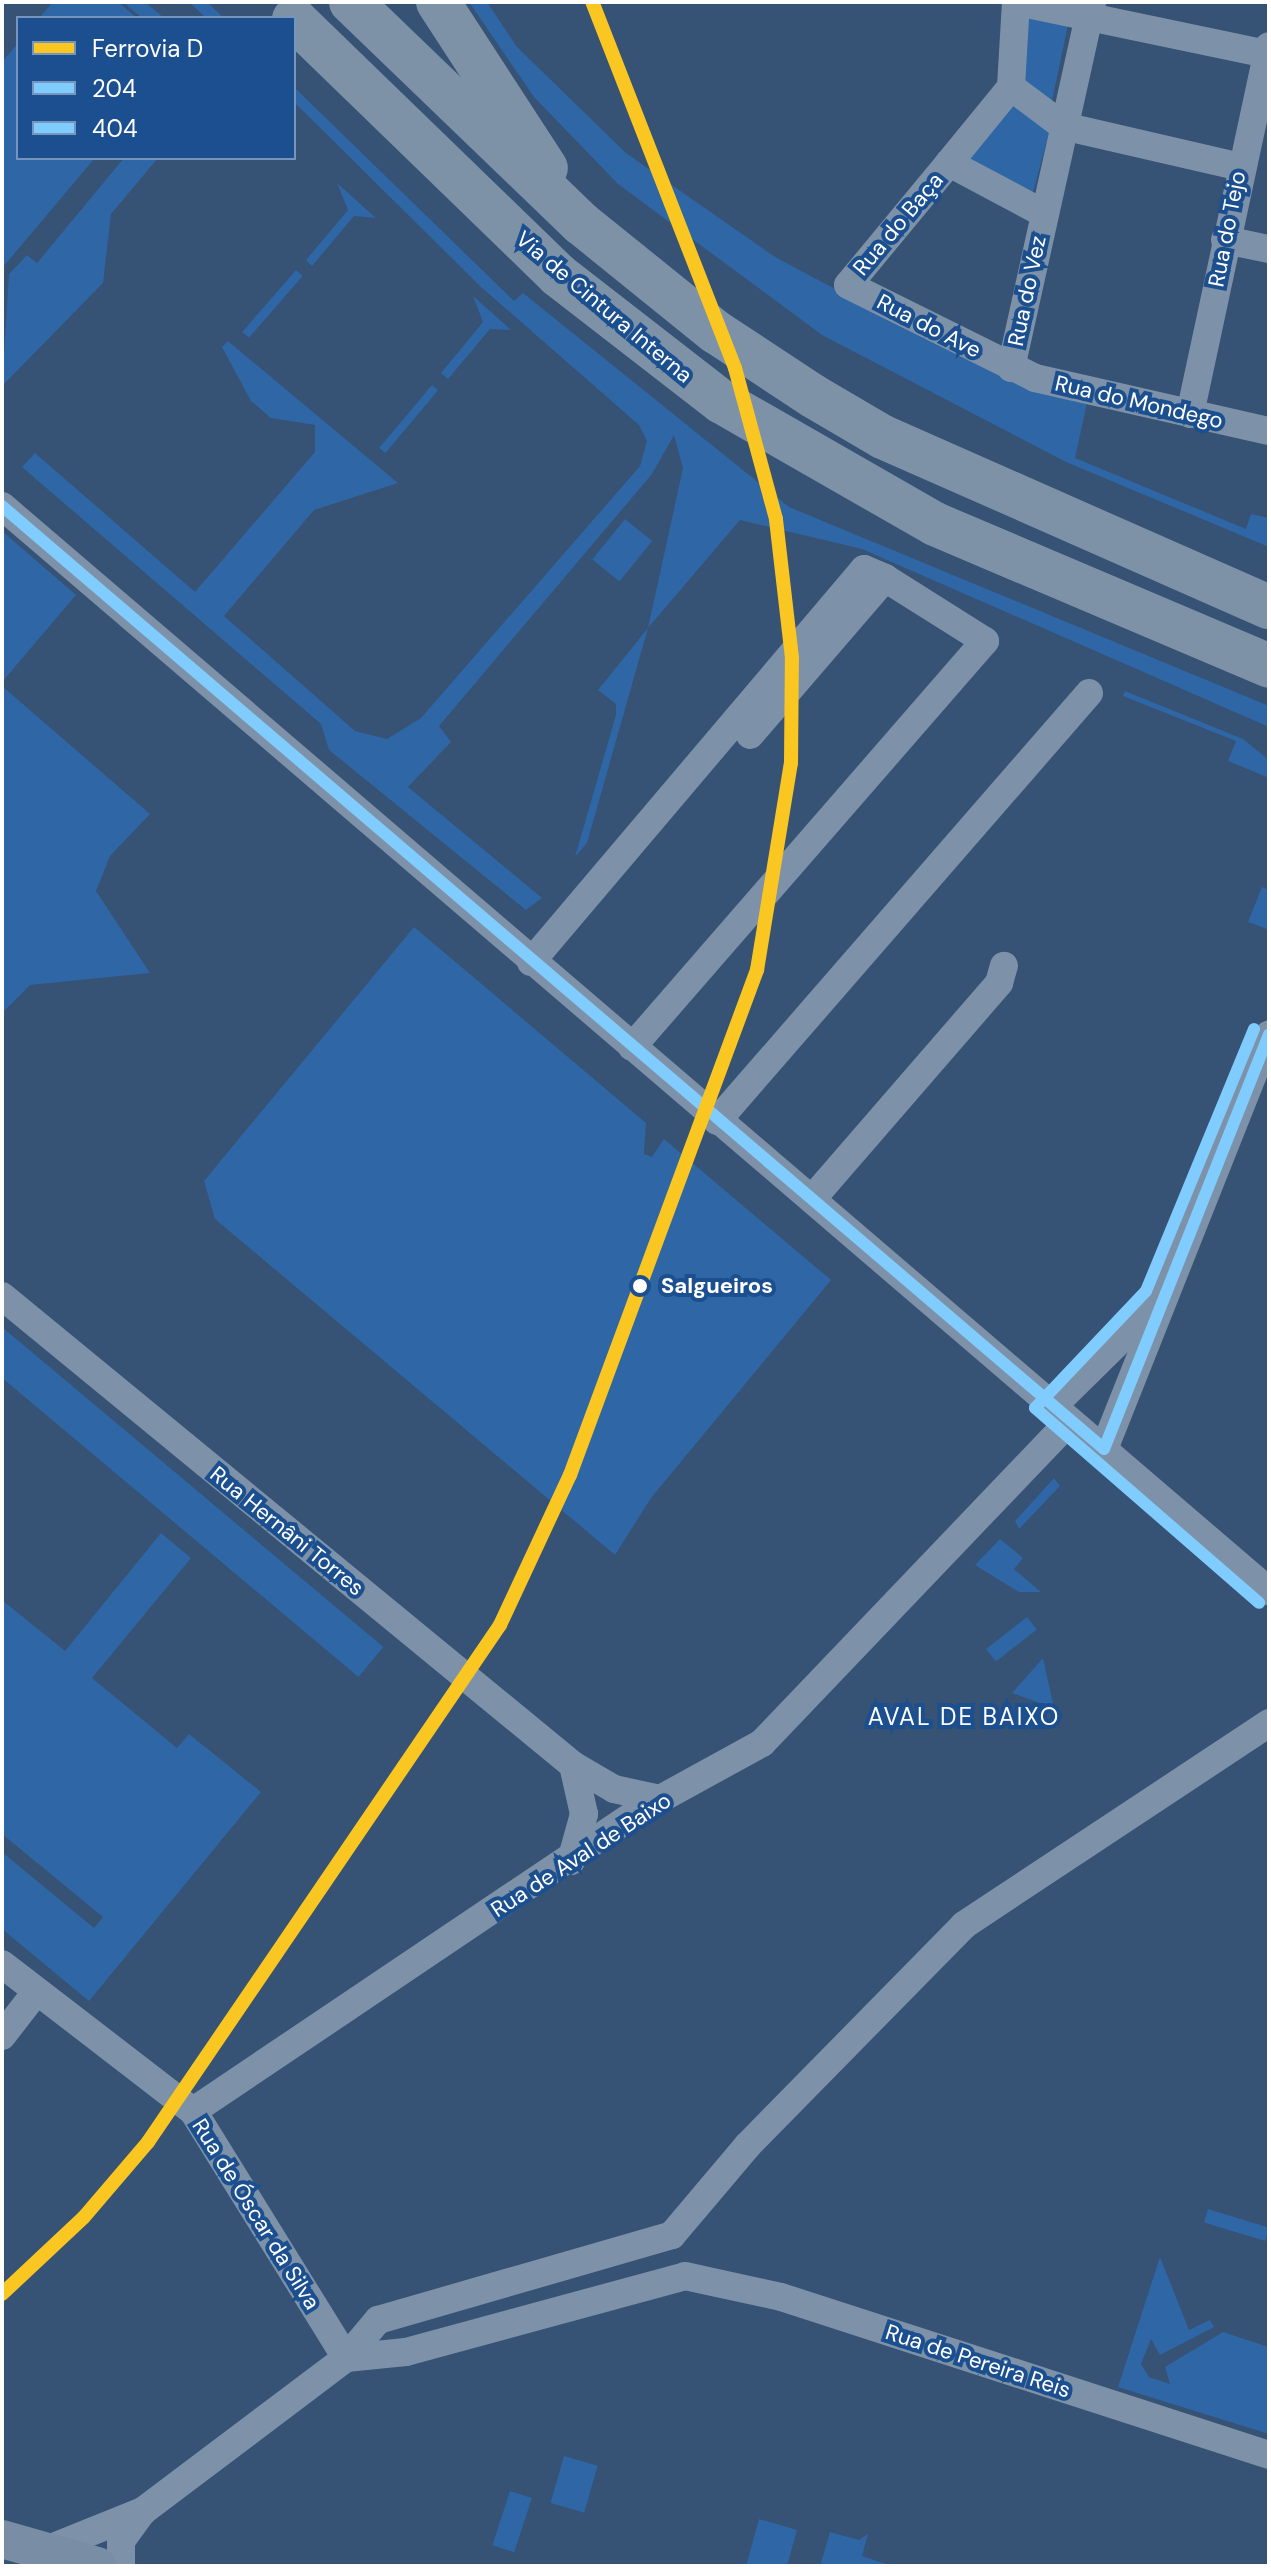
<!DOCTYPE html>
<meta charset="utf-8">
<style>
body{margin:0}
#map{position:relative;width:1271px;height:2568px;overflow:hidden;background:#365274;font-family:"DM Sans",sans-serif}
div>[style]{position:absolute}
.green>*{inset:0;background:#2f66a5;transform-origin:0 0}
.minor>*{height:28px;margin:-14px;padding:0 14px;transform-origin:14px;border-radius:14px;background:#7d92a8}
.secondary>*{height:38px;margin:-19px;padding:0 19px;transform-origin:19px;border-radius:19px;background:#798da4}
.motorway>*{height:44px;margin:-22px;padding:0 22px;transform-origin:22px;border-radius:22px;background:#7e92a7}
.bus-1>*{height:12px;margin:-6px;padding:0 6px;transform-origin:6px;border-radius:6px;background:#80ccff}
.bus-2>*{height:12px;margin:-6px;padding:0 6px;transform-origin:6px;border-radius:6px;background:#80ccff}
.rail-1>*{height:14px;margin:-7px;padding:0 7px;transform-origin:7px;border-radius:7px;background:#fac722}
.dots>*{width:22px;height:22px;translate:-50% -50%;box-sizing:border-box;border:4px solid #1b4f8f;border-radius:50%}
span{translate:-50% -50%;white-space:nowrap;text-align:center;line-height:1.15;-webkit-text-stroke:8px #1b4f8f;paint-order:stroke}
.street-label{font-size:22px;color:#fff}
.stop-label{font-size:22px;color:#fff;font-weight:700}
.left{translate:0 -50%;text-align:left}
.neighbourhood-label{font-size:24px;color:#fff;letter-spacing:2px}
.frame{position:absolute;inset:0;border:4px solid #fff;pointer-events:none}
.legend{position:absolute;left:16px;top:16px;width:280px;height:144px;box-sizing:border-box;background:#1b4f8f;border:2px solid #7695bc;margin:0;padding:10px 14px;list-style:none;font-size:24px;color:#fff}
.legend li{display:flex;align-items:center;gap:16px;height:40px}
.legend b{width:40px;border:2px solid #7695bc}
</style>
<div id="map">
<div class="green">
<i style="clip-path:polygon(53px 2px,118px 2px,137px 18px,39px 18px)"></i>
<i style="clip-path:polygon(123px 2px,145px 2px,164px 18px,142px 18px)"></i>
<i style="clip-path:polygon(189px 2px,207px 2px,224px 18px,206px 18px)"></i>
<i style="clip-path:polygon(469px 2px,487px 2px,517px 47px,626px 153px,775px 257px,940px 345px,1087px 403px,1075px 458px,1246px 529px,1251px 514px,1269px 518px,1269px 547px,1066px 462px,822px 335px,618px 184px,534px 97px)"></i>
<i style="clip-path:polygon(1030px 18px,1069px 20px,1052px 101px,1024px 80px,1024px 23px)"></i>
<i style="clip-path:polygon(18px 43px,18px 158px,95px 158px,3px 267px,2px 62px)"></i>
<i style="clip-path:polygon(294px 87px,514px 301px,523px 293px,789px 507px,1269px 706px,1269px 727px,862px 549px,740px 520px,648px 628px,587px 843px,575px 857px,616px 715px,616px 704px,598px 690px,648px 628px,683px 468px,674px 435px,652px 474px,439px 726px,451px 742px,408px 787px,542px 898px,526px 910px,329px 750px,321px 724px,22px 467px,35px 453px,195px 592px,315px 452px,315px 425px,271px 418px,251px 401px,222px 347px,228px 341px,398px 483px,314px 510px,224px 616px,355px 731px,387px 739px,421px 718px,640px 466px,647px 441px,639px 425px,481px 287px,294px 102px)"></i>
<i style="clip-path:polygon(1011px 100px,1050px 128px,1033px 193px,972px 162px,969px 153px)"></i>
<i style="clip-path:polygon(124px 158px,158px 158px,111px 214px,103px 283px,2px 386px,9px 274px,27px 255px,37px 263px)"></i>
<i style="clip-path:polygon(337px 183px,376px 218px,354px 216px,312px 266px,306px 260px,348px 210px)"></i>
<i style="left:296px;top:270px;width:9px;height:82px;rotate:41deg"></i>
<i style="clip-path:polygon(473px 296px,511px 330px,490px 329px,448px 379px,441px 373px,483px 322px)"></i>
<i style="left:432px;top:385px;width:8px;height:82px;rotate:40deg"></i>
<i style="left:625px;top:519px;width:35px;height:52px;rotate:39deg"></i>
<i style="clip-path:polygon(2px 531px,76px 595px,2px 682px)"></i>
<i style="clip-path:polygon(2px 686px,150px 814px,110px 856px,96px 891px,150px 973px,30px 985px,2px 1013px)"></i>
<i style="clip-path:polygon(1125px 691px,1243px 739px,1269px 760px,1269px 778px,1228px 761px,1236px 741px,1123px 696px)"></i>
<i style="clip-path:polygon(1262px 887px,1269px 890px,1267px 929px,1248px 922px)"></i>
<i style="clip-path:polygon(414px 927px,646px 1123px,644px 1154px,652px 1157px,664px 1139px,831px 1280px,651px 1498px,615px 1555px,215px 1219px,204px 1181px)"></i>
<i style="left:2px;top:1327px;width:498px;height:39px;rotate:40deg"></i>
<i style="clip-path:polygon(1054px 1478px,1060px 1486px,1019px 1529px,1015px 1521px)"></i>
<i style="clip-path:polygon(161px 1533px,191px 1558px,92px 1678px,177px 1748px,189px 1734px,261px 1792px,89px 2001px,2px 1929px,2px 1852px,94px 1928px,103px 1917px,2px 1834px,2px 1600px,65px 1651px)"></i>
<i style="clip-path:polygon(1000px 1539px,1023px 1558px,1014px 1569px,1041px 1592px,1019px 1592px,975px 1565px)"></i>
<i style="left:1027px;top:1617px;width:16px;height:52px;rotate:52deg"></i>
<i style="clip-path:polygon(1043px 1658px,1054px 1708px,1012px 1693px)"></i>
<i style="left:1208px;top:2209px;width:64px;height:14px;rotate:17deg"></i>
<i style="clip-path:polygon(1160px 2257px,1189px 2330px,1210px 2320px,1214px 2327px,1160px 2355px,1151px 2339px,1141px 2364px,1149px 2377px,1170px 2384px,1165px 2367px,1223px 2332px,1269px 2347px,1269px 2434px,1118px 2387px)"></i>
<i style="left:564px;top:2456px;width:35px;height:49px;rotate:16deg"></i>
<i style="left:510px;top:2491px;width:23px;height:57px;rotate:18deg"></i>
<i style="clip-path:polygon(759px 2519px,797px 2530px,787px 2566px,746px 2566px)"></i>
<i style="clip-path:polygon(830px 2532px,859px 2540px,868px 2534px,862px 2556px,892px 2566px,820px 2566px)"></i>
</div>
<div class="minor">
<i style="left:1016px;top:2px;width:85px;rotate:93.4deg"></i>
<i style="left:1011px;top:87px;width:65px;rotate:36.9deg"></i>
<i style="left:1063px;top:126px;width:182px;rotate:13deg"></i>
<i style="left:1018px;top:2px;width:254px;rotate:11.8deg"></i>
<i style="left:1011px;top:87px;width:98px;rotate:129.2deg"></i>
<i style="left:949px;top:163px;width:106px;rotate:28deg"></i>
<i style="left:949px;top:163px;width:158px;rotate:129.6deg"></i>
<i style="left:848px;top:285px;width:209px;rotate:26.4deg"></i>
<i style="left:1035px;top:378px;width:240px;rotate:12.8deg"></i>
<i style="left:1225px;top:240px;width:45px;rotate:11.6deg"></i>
<i style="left:1011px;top:368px;width:375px;rotate:-77.5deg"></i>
<i style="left:1190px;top:414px;width:376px;rotate:-77.9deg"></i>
<i style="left:2px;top:506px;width:1668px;rotate:40.58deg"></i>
<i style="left:531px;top:962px;width:515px;rotate:-49.72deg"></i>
<i style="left:864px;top:569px;width:23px;rotate:23deg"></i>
<i style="left:632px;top:1047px;width:538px;rotate:-48.99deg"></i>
<i style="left:985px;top:641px;width:118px;rotate:-147.8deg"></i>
<i style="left:885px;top:578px;width:207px;rotate:130.7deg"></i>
<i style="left:717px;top:1121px;width:567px;rotate:-49deg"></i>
<i style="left:812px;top:1199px;width:286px;rotate:-49.1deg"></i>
<i style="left:999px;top:983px;width:18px;rotate:-74deg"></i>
<i style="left:2px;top:1296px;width:739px;rotate:39.4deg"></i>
<i style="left:573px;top:1765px;width:48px;rotate:30.3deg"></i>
<i style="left:614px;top:1789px;width:47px;rotate:12.3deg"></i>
<i style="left:1051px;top:1408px;width:148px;rotate:-44.5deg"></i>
<i style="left:1104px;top:1449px;width:446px;rotate:-68.3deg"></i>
<i style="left:571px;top:1861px;width:49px;rotate:-74.5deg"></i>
<i style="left:584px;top:1814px;width:50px;rotate:-102.7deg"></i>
<i style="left:2px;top:1964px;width:241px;rotate:37.6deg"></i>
<i style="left:193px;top:2111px;width:291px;rotate:58.2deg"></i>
<i style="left:346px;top:2358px;width:60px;rotate:-5.7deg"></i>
<i style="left:406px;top:2352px;width:289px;rotate:-15.2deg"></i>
<i style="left:685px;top:2276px;width:98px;rotate:12.3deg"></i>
<i style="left:781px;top:2297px;width:513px;rotate:17.94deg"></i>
<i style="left:2px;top:2036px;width:56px;rotate:-52.3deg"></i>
<i style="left:193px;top:2111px;width:541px;rotate:-33.93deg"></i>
<i style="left:642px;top:1809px;width:137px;rotate:-28.8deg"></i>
<i style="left:762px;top:1743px;width:443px;rotate:-46.3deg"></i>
<i style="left:46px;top:2550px;width:105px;rotate:-21.9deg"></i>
<i style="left:143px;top:2511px;width:254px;rotate:-37deg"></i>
<i style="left:346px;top:2358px;width:50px;rotate:-49.9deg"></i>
<i style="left:378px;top:2320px;width:306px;rotate:-16.1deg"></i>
<i style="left:672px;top:2235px;width:118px;rotate:-49.8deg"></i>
<i style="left:748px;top:2145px;width:308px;rotate:-45.5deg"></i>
<i style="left:964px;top:1925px;width:366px;rotate:-33.5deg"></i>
<i style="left:121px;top:2566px;width:25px;rotate:-90deg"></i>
<i style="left:121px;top:2541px;width:37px;rotate:-54deg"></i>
</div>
<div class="secondary">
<i style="left:2px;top:2539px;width:99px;rotate:15.9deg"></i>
</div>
<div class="motorway">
<i style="left:351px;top:2px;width:320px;rotate:43.9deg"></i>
<i style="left:582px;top:224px;width:172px;rotate:38.9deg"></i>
<i style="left:716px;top:332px;width:116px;rotate:33.4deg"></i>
<i style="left:813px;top:396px;width:81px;rotate:30.4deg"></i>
<i style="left:883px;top:437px;width:422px;rotate:23.8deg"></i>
<i style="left:438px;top:2px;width:198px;rotate:57deg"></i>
<i style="left:294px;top:19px;width:368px;rotate:44.1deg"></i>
<i style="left:558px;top:275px;width:207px;rotate:37.8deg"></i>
<i style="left:722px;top:402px;width:245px;rotate:29.8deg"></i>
<i style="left:935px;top:524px;width:363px;rotate:23deg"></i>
</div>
<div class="bus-1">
<i style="left:2px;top:506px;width:1450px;rotate:40.55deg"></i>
<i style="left:1104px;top:1449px;width:446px;rotate:-68.3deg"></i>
</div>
<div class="bus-2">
<i style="left:1254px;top:1029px;width:283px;rotate:112.4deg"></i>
<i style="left:1146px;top:1291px;width:161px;rotate:133.5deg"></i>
<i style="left:1035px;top:1408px;width:297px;rotate:41deg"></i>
</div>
<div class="rail-1">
<i style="left:2px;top:2294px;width:112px;rotate:-43.2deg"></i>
<i style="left:84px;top:2217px;width:99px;rotate:-49.5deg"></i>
<i style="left:148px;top:2142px;width:625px;rotate:-55.75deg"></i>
<i style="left:500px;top:1625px;width:166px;rotate:-65deg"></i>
<i style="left:570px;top:1475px;width:539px;rotate:-69.68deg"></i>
<i style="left:757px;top:970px;width:210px;rotate:-80.7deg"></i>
<i style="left:791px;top:763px;width:105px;rotate:-89.5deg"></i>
<i style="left:792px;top:658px;width:140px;rotate:-96.6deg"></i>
<i style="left:776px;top:519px;width:156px;rotate:-105.2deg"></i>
<i style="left:735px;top:368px;width:393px;rotate:-111.3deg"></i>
</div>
<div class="dots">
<i style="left:640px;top:1286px;background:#fff"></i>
</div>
<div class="street-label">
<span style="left:898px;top:224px;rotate:-50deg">Rua do Baça</span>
<span style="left:1227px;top:229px;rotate:-79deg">Rua do Tejo</span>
<span style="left:1027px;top:291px;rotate:-78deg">Rua do Vez</span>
<span style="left:604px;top:307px;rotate:40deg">Via de Cintura Interna</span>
<span style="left:929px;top:326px;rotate:27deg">Rua do Ave</span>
<span style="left:1139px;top:402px;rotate:13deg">Rua do Mondego</span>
<span style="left:287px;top:1531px;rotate:39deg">Rua Hernâni Torres</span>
<span style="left:581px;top:1855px;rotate:-33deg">Rua de Aval de Baixo</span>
<span style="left:256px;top:2214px;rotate:58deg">Rua de Óscar da Silva</span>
<span style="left:978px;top:2361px;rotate:18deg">Rua de Pereira Reis</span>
</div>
<div class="stop-label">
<span class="left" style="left:661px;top:1286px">Salgueiros</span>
</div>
<div class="neighbourhood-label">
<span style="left:964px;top:1717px">AVAL DE BAIXO</span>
</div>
<div class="frame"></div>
<ul class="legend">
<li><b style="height:10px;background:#fac722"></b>Ferrovia D</li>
<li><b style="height:10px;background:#80ccff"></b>204</li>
<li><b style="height:10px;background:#80ccff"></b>404</li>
</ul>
</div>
